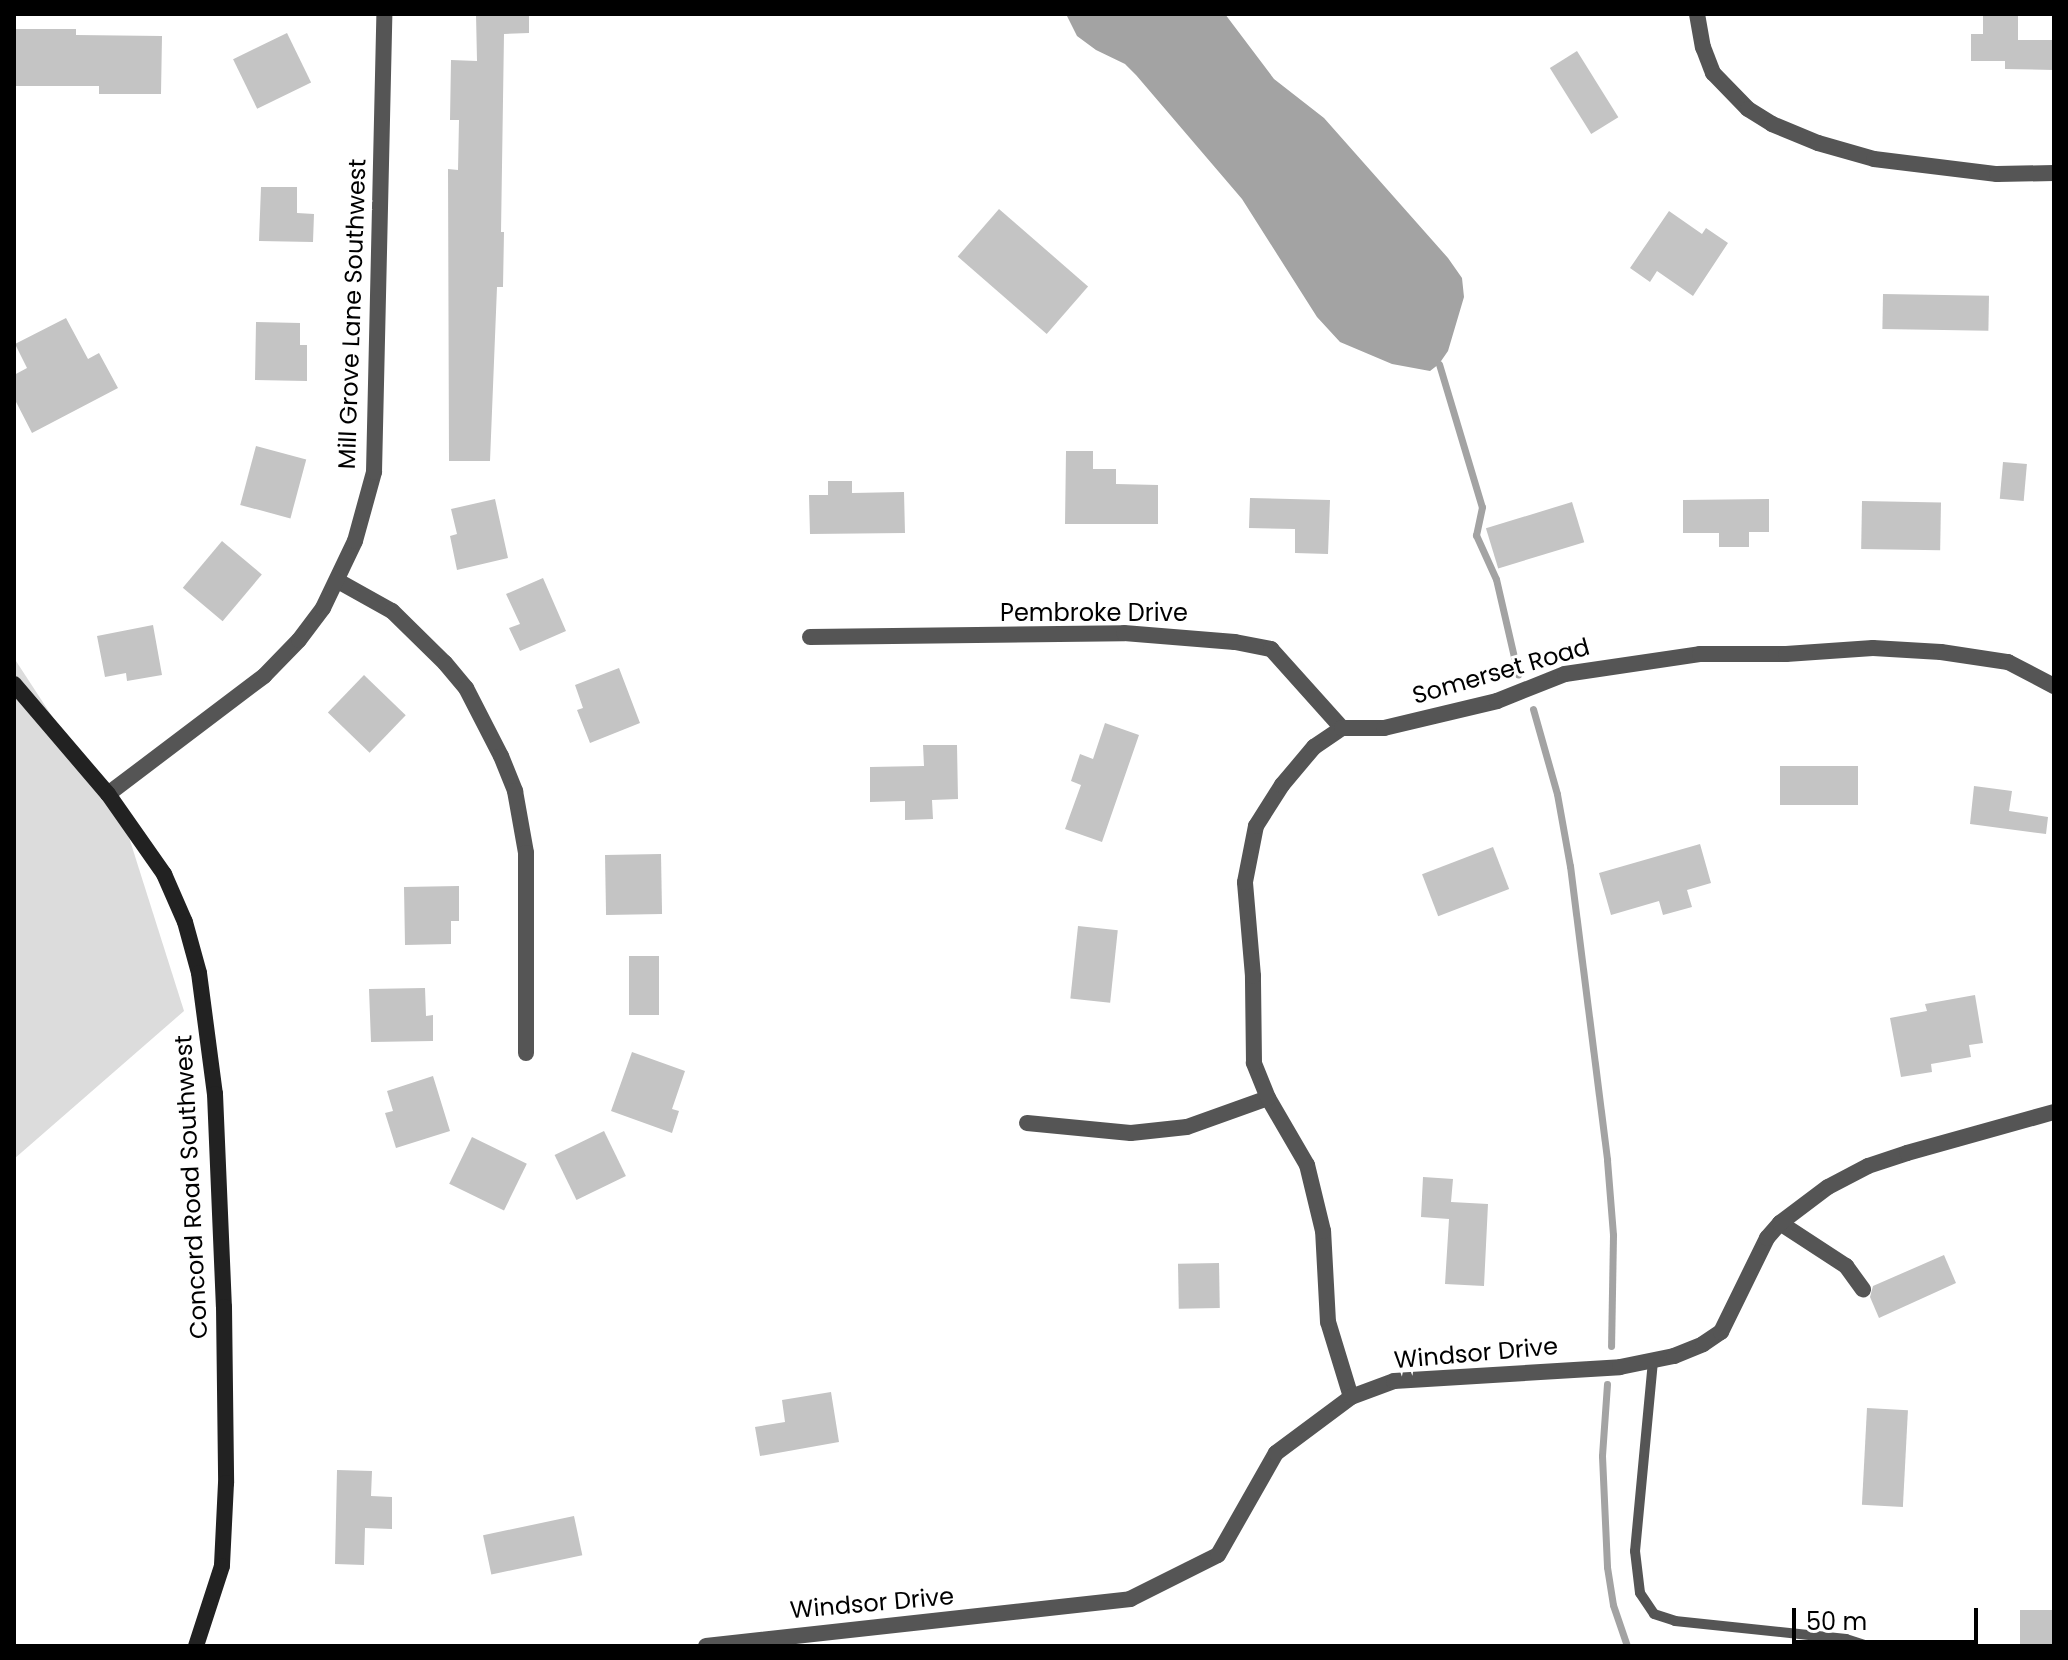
<!DOCTYPE html>
<style>
body{margin:0}
#map{position:relative;width:2068px;height:1660px;overflow:hidden;background:#fff;font-family:Poppins,sans-serif}
div>[style]{position:absolute}
.green>*{inset:0;background:#dcdcdc}
.water>*{inset:0;background:#a3a3a3}
.stream>*{height:7px;margin:-3.5px;padding:0 3.5px;transform-origin:3.5px;border-radius:3.5px;background:#a3a3a3}
.building>*{inset:0;background:#c4c4c4;transform-origin:0 0}
.lane>*{height:10px;margin:-5px;padding:0 5px;transform-origin:5px;border-radius:5px;background:#555}
.street>*{height:16px;margin:-8px;padding:0 8px;transform-origin:8px;border-radius:8px;background:#555}
.secondary>*{height:16px;margin:-8px;padding:0 8px;transform-origin:8px;border-radius:8px;background:#222}
span{translate:-50% -50%;white-space:nowrap;text-align:center;line-height:1.15;-webkit-text-stroke:6px #fff;paint-order:stroke}
.street-label{font-size:24px;color:#000}
.frame{position:absolute;inset:0;border:16px solid #000;pointer-events:none}
.scale{position:absolute;left:1792px;top:1608px;width:186px;height:36px;box-sizing:border-box;border:4px solid #000;border-top:0;padding-left:10px;font-size:24px;line-height:28px;white-space:nowrap;color:#000;-webkit-text-stroke:6px #fff;paint-order:stroke}
</style>
<div id="map">
<div class="green">
<i style="clip-path:polygon(14px 658px,127px 831px,184px 1011px,14px 1159px)"></i>
</div>
<div class="water">
<i style="clip-path:polygon(1066px 14px,1225px 14px,1274px 79px,1324px 118px,1448px 258px,1462px 278px,1464px 297px,1448px 351px,1439px 364px,1430px 371px,1392px 364px,1340px 342px,1317px 317px,1242px 199px,1136px 75px,1125px 64px,1096px 50px,1077px 36px)"></i>
</div>
<div class="stream">
<i style="left:1439px;top:364px;width:149px;rotate:73.3deg"></i>
<i style="left:1482px;top:507px;width:29px;rotate:102deg"></i>
<i style="left:1476px;top:535px;width:48px;rotate:65.6deg"></i>
<i style="left:1496px;top:579px;width:98px;rotate:77deg"></i>
<i style="left:1533px;top:709px;width:88px;rotate:74.2deg"></i>
<i style="left:1557px;top:794px;width:73px;rotate:79.8deg"></i>
<i style="left:1570px;top:866px;width:296px;rotate:82.8deg"></i>
<i style="left:1607px;top:1160px;width:75px;rotate:85.4deg"></i>
<i style="left:1613px;top:1235px;width:111px;rotate:91deg"></i>
<i style="left:1607px;top:1384px;width:72px;rotate:94deg"></i>
<i style="left:1602px;top:1456px;width:111px;rotate:87.4deg"></i>
<i style="left:1607px;top:1567px;width:38px;rotate:81deg"></i>
<i style="left:1613px;top:1605px;width:43px;rotate:71.1deg"></i>
</div>
<div class="building">
<i style="clip-path:polygon(476px 14px,529px 14px,529px 33px,504px 34px,501px 232px,504px 232px,503px 287px,497px 287px,490px 461px,449px 461px,448px 169px,458px 170px,459px 120px,450px 120px,451px 60px,477px 61px)"></i>
<i style="clip-path:polygon(1983px 14px,2018px 14px,2018px 40px,2054px 40px,2054px 70px,2005px 69px,2005px 61px,1971px 61px,1971px 34px,1983px 34px)"></i>
<i style="clip-path:polygon(14px 29px,76px 29px,76px 35px,162px 36px,161px 94px,99px 94px,99px 86px,14px 86px)"></i>
<i style="left:287px;top:33px;width:55px;height:60px;rotate:64deg"></i>
<i style="left:1577px;top:51px;width:78px;height:32px;rotate:58deg"></i>
<i style="clip-path:polygon(261px 187px,297px 187px,297px 213px,314px 214px,313px 242px,259px 241px)"></i>
<i style="left:999px;top:209px;width:118px;height:63px;rotate:41deg"></i>
<i style="clip-path:polygon(1669px 211px,1702px 234px,1706px 228px,1728px 243px,1693px 296px,1657px 271px,1650px 282px,1630px 268px)"></i>
<i style="left:1883px;top:294px;width:106px;height:35px;rotate:1deg"></i>
<i style="clip-path:polygon(66px 318px,88px 359px,99px 353px,118px 388px,32px 433px,14px 398px,14px 375px,27px 368px,15px 344px)"></i>
<i style="clip-path:polygon(256px 322px,300px 323px,300px 345px,307px 345px,307px 381px,255px 380px)"></i>
<i style="left:256px;top:446px;width:52px;height:61px;rotate:15deg"></i>
<i style="clip-path:polygon(1066px 451px,1093px 451px,1093px 469px,1116px 469px,1116px 484px,1158px 485px,1158px 524px,1065px 524px)"></i>
<i style="left:2003px;top:462px;width:24px;height:37px;rotate:5deg"></i>
<i style="clip-path:polygon(828px 481px,852px 481px,852px 493px,904px 492px,905px 533px,810px 534px,809px 495px,828px 495px)"></i>
<i style="clip-path:polygon(1250px 498px,1330px 500px,1328px 554px,1295px 553px,1295px 529px,1249px 528px)"></i>
<i style="clip-path:polygon(495px 499px,508px 558px,457px 570px,450px 536px,457px 534px,451px 509px)"></i>
<i style="clip-path:polygon(1769px 499px,1769px 532px,1749px 532px,1749px 547px,1719px 547px,1719px 533px,1683px 533px,1683px 500px)"></i>
<i style="left:1862px;top:501px;width:79px;height:48px;rotate:1deg"></i>
<i style="left:1572px;top:502px;width:42px;height:90px;rotate:73deg"></i>
<i style="left:222px;top:541px;width:52px;height:61px;rotate:40deg"></i>
<i style="clip-path:polygon(543px 578px,566px 631px,520px 651px,509px 628px,520px 624px,506px 594px)"></i>
<i style="clip-path:polygon(153px 625px,162px 675px,127px 681px,126px 673px,105px 677px,97px 636px)"></i>
<i style="clip-path:polygon(619px 668px,640px 723px,590px 743px,577px 710px,583px 708px,575px 685px)"></i>
<i style="left:364px;top:675px;width:58px;height:52px;rotate:44deg"></i>
<i style="clip-path:polygon(1105px 723px,1139px 735px,1102px 842px,1065px 829px,1081px 785px,1071px 781px,1080px 754px,1093px 759px)"></i>
<i style="clip-path:polygon(923px 745px,957px 745px,958px 799px,932px 800px,933px 819px,905px 820px,905px 801px,870px 802px,870px 767px,924px 766px)"></i>
<i style="left:1858px;top:766px;width:39px;height:78px;rotate:90deg"></i>
<i style="clip-path:polygon(1974px 786px,2012px 791px,2009px 811px,2048px 817px,2046px 834px,1970px 824px)"></i>
<i style="clip-path:polygon(1700px 844px,1711px 883px,1687px 890px,1692px 907px,1663px 915px,1659px 901px,1611px 915px,1599px 873px)"></i>
<i style="left:1493px;top:847px;width:45px;height:76px;rotate:69deg"></i>
<i style="left:661px;top:854px;width:60px;height:56px;rotate:89deg"></i>
<i style="clip-path:polygon(459px 886px,459px 921px,451px 921px,451px 944px,405px 945px,404px 887px)"></i>
<i style="left:1078px;top:926px;width:40px;height:73px;rotate:6deg"></i>
<i style="left:629px;top:956px;width:30px;height:59px"></i>
<i style="clip-path:polygon(425px 988px,426px 1016px,433px 1015px,433px 1041px,371px 1042px,369px 989px)"></i>
<i style="clip-path:polygon(1975px 995px,1983px 1043px,1969px 1045px,1971px 1057px,1931px 1064px,1932px 1072px,1901px 1077px,1890px 1018px,1927px 1011px,1925px 1004px)"></i>
<i style="clip-path:polygon(632px 1052px,685px 1071px,672px 1109px,679px 1111px,672px 1133px,611px 1111px)"></i>
<i style="clip-path:polygon(433px 1076px,450px 1131px,396px 1148px,385px 1113px,393px 1111px,387px 1091px)"></i>
<i style="left:604px;top:1131px;width:50px;height:55px;rotate:64deg"></i>
<i style="left:472px;top:1137px;width:61px;height:52px;rotate:26deg"></i>
<i style="clip-path:polygon(1423px 1177px,1453px 1179px,1451px 1202px,1488px 1204px,1484px 1286px,1445px 1284px,1449px 1219px,1421px 1217px)"></i>
<i style="clip-path:polygon(1944px 1255px,1956px 1283px,1879px 1318px,1870px 1297px,1873px 1286px)"></i>
<i style="left:1219px;top:1263px;width:45px;height:41px;rotate:89deg"></i>
<i style="clip-path:polygon(831px 1392px,839px 1442px,760px 1456px,755px 1427px,785px 1422px,782px 1400px)"></i>
<i style="left:1867px;top:1408px;width:41px;height:97px;rotate:3deg"></i>
<i style="clip-path:polygon(337px 1470px,372px 1471px,371px 1496px,392px 1497px,392px 1529px,365px 1528px,364px 1565px,335px 1564px)"></i>
<i style="left:574px;top:1516px;width:40px;height:93px;rotate:78deg"></i>
<i style="left:2054px;top:1610px;width:36px;height:34px;rotate:90deg"></i>
</div>
<div class="lane">
<i style="left:1653px;top:1361px;width:191px;rotate:95.4deg"></i>
<i style="left:1635px;top:1551px;width:42px;rotate:83.2deg"></i>
<i style="left:1640px;top:1593px;width:25px;rotate:56deg"></i>
<i style="left:1654px;top:1614px;width:22px;rotate:18deg"></i>
<i style="left:1675px;top:1621px;width:172px;rotate:6deg"></i>
<i style="left:1846px;top:1639px;width:22px;rotate:18deg"></i>
</div>
<div class="street">
<i style="left:1697px;top:14px;width:34px;rotate:80deg"></i>
<i style="left:1703px;top:47px;width:28px;rotate:69deg"></i>
<i style="left:1713px;top:73px;width:50px;rotate:45.8deg"></i>
<i style="left:1748px;top:109px;width:28px;rotate:32deg"></i>
<i style="left:1772px;top:124px;width:50px;rotate:22.4deg"></i>
<i style="left:1818px;top:143px;width:58px;rotate:15.9deg"></i>
<i style="left:1874px;top:159px;width:124px;rotate:7deg"></i>
<i style="left:1997px;top:174px;width:57px;rotate:-1deg"></i>
<i style="left:338px;top:581px;width:62px;rotate:29.1deg"></i>
<i style="left:392px;top:611px;width:74px;rotate:44.5deg"></i>
<i style="left:445px;top:663px;width:33px;rotate:50deg"></i>
<i style="left:466px;top:688px;width:76px;rotate:62.8deg"></i>
<i style="left:501px;top:756px;width:38px;rotate:68deg"></i>
<i style="left:515px;top:791px;width:63px;rotate:79.9deg"></i>
<i style="left:526px;top:853px;width:200px;rotate:90deg"></i>
<i style="left:810px;top:637px;width:314px;rotate:-0.7deg"></i>
<i style="left:1124px;top:633px;width:111px;rotate:4.6deg"></i>
<i style="left:1235px;top:642px;width:37px;rotate:11deg"></i>
<i style="left:1271px;top:649px;width:106px;rotate:48.1deg"></i>
<i style="left:108px;top:794px;width:196px;rotate:-37.1deg"></i>
<i style="left:264px;top:676px;width:50px;rotate:-45.8deg"></i>
<i style="left:299px;top:640px;width:40px;rotate:-53deg"></i>
<i style="left:323px;top:608px;width:74px;rotate:-64.5deg"></i>
<i style="left:355px;top:541px;width:72px;rotate:-74.6deg"></i>
<i style="left:374px;top:472px;width:458px;rotate:-88.7deg"></i>
<i style="left:1027px;top:1123px;width:104px;rotate:5.5deg"></i>
<i style="left:1131px;top:1133px;width:56px;rotate:-6.1deg"></i>
<i style="left:1187px;top:1127px;width:86px;rotate:-19.7deg"></i>
<i style="left:1780px;top:1223px;width:79px;rotate:33.1deg"></i>
<i style="left:1846px;top:1266px;width:29px;rotate:54deg"></i>
<i style="left:1351px;top:1397px;width:78px;rotate:-107deg"></i>
<i style="left:1328px;top:1322px;width:91px;rotate:-93.1deg"></i>
<i style="left:1323px;top:1231px;width:68px;rotate:-103.6deg"></i>
<i style="left:1307px;top:1165px;width:78px;rotate:-120.2deg"></i>
<i style="left:1268px;top:1098px;width:38px;rotate:-112deg"></i>
<i style="left:1254px;top:1063px;width:87px;rotate:-90.7deg"></i>
<i style="left:1253px;top:976px;width:94px;rotate:-94.9deg"></i>
<i style="left:1245px;top:882px;width:57px;rotate:-78.9deg"></i>
<i style="left:1256px;top:826px;width:49px;rotate:-57.6deg"></i>
<i style="left:1282px;top:785px;width:50px;rotate:-49.9deg"></i>
<i style="left:1314px;top:747px;width:34px;rotate:-34deg"></i>
<i style="left:1342px;top:728px;width:42px"></i>
<i style="left:1384px;top:728px;width:116px;rotate:-13.4deg"></i>
<i style="left:1497px;top:701px;width:73px;rotate:-21.7deg"></i>
<i style="left:1565px;top:674px;width:136px;rotate:-8.4deg"></i>
<i style="left:1700px;top:654px;width:86px"></i>
<i style="left:1786px;top:654px;width:87px;rotate:-3.9deg"></i>
<i style="left:1873px;top:648px;width:68px;rotate:3.4deg"></i>
<i style="left:1941px;top:652px;width:68px;rotate:8.5deg"></i>
<i style="left:2008px;top:662px;width:52px;rotate:27.6deg"></i>
<i style="left:706px;top:1646px;width:427px;rotate:-6.3deg"></i>
<i style="left:1130px;top:1599px;width:98px;rotate:-26.6deg"></i>
<i style="left:1218px;top:1555px;width:117px;rotate:-60.4deg"></i>
<i style="left:1276px;top:1453px;width:94px;rotate:-36.7deg"></i>
<i style="left:1351px;top:1397px;width:46px;rotate:-20.4deg"></i>
<i style="left:1394px;top:1381px;width:226px;rotate:-3.5deg"></i>
<i style="left:1620px;top:1367px;width:55px;rotate:-11.5deg"></i>
<i style="left:1674px;top:1356px;width:31px;rotate:-22deg"></i>
<i style="left:1703px;top:1344px;width:22px;rotate:-34deg"></i>
<i style="left:1721px;top:1332px;width:105px;rotate:-63.9deg"></i>
<i style="left:1767px;top:1238px;width:20px;rotate:-49deg"></i>
<i style="left:1780px;top:1223px;width:60px;rotate:-36.9deg"></i>
<i style="left:1828px;top:1187px;width:45px;rotate:-27.7deg"></i>
<i style="left:1868px;top:1166px;width:41px;rotate:-18.4deg"></i>
<i style="left:1907px;top:1153px;width:153px;rotate:-15.6deg"></i>
</div>
<div class="secondary">
<i style="left:14px;top:684px;width:145px;rotate:49.5deg"></i>
<i style="left:108px;top:794px;width:98px;rotate:55deg"></i>
<i style="left:164px;top:874px;width:52px;rotate:66.4deg"></i>
<i style="left:185px;top:922px;width:53px;rotate:74.6deg"></i>
<i style="left:199px;top:973px;width:122px;rotate:82.5deg"></i>
<i style="left:215px;top:1094px;width:213px;rotate:87.6deg"></i>
<i style="left:224px;top:1307px;width:176px;rotate:89.3deg"></i>
<i style="left:226px;top:1483px;width:83px;rotate:92.8deg"></i>
<i style="left:222px;top:1566px;width:84px;rotate:108deg"></i>
</div>
<div class="street-label">
<span style="left:352px;top:314px;rotate:-88deg">Mill Grove Lane Southwest</span>
<span style="left:1094px;top:613px">Pembroke Drive</span>
<span style="left:1501px;top:671px;rotate:-16deg">Somerset Road</span>
<span style="left:191px;top:1187px;rotate:-93deg">Concord Road Southwest</span>
<span style="left:1476px;top:1353px;rotate:-5deg">Windsor Drive</span>
<span style="left:872px;top:1603px;rotate:-5deg">Windsor Drive</span>
</div>
<div class="frame"></div>
<div class="scale">50 m</div>
</div>
